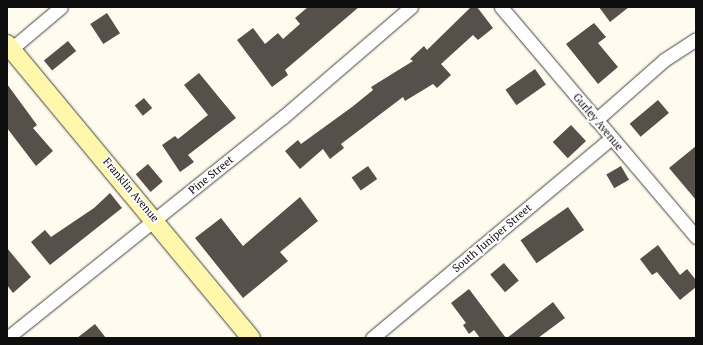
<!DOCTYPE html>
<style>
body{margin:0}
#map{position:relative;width:703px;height:345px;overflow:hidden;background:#fffcef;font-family:"PT Serif",serif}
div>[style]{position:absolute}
.building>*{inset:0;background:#574f4a;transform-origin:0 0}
.roads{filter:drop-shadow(0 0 1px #414141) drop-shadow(0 0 1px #414141)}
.street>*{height:13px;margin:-6.5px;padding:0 6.5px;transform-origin:6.5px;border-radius:6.5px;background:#fff}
.secondary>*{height:18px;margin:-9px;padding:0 9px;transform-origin:9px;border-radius:9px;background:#fff7aa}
span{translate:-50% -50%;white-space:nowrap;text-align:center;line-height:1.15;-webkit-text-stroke:4px #fff;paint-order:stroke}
.street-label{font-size:11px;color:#0e0e0e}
.frame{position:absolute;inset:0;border:8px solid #0e0e0e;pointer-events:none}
</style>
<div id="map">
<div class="building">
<i style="clip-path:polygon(308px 7px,359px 7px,285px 70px,288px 75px,272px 87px,237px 40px,253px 28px,265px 44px,278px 33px,283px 39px,300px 24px,295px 18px)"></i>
<i style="clip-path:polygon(471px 7px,477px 7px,493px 28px,478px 40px,473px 35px,441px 64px,451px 75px,437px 88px,433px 84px,405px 101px,403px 97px,341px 144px,344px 148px,330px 159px,323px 149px,300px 169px,285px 151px,298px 140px,301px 144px,352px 107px,373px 90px,371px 87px,413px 61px,410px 59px,424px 46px,427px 50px)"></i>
<i style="clip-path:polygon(599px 7px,629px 7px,610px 22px)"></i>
<i style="left:107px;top:13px;width:24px;height:20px;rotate:57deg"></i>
<i style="clip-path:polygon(594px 23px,606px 37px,598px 43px,618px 67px,598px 84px,566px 44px)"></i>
<i style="left:68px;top:41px;width:13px;height:31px;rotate:51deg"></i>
<i style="left:535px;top:69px;width:19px;height:36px;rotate:55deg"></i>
<i style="clip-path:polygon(199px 73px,236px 118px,188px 155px,194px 162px,180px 172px,162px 145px,175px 136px,178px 139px,208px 115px,184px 85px)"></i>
<i style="clip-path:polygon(7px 84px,37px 125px,33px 128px,53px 151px,36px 166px,7px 128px)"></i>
<i style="left:144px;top:98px;width:13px;height:12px;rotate:51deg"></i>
<i style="left:658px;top:100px;width:17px;height:37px;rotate:50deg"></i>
<i style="left:571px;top:125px;width:22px;height:25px;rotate:47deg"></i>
<i style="clip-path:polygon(696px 146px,696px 200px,669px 168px)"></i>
<i style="left:148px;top:164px;width:23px;height:16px;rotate:50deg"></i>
<i style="left:368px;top:166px;width:16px;height:20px;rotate:55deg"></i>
<i style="left:621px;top:166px;width:16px;height:17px;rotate:60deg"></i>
<i style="clip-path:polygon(110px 193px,122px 208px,50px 265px,31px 242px,45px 230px,51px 237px,94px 208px)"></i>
<i style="clip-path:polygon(300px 197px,318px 221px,280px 252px,288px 261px,243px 298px,195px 238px,221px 218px,243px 246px)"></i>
<i style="left:568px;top:207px;width:28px;height:58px;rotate:55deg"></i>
<i style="clip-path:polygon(658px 245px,680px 275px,687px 269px,696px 280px,696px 287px,680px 300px,657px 272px,652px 275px,640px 259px)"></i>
<i style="clip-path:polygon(7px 248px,31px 277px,13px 293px,7px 285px)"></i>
<i style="left:504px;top:263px;width:23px;height:18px;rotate:50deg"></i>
<i style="clip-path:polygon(469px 289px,506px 338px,480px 338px,474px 330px,469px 334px,463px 325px,466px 323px,451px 303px)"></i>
<i style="clip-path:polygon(553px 302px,565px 318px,538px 338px,507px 338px)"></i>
<i style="clip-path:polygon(95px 324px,106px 338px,77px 338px)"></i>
</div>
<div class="roads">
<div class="street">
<i style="left:501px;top:7px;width:302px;rotate:49.7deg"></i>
<i style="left:11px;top:49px;width:65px;rotate:-40deg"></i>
<i style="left:596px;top:120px;width:91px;rotate:-41.4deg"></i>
<i style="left:664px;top:60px;width:38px;rotate:-33deg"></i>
<i style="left:7px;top:338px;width:354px;rotate:-38.7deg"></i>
<i style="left:283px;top:117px;width:169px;rotate:-40.7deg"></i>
<i style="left:372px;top:338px;width:312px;rotate:-39.9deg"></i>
</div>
<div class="secondary">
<i style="left:7px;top:44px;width:382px;rotate:50.3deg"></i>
</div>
</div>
<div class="street-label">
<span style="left:598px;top:122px;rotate:50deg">Gurley Avenue</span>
<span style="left:211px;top:175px;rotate:-39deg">Pine Street</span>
<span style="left:131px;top:190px;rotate:50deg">Franklin Avenue</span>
<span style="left:492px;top:238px;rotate:-40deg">South Juniper Street</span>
</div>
<div class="frame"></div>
</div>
